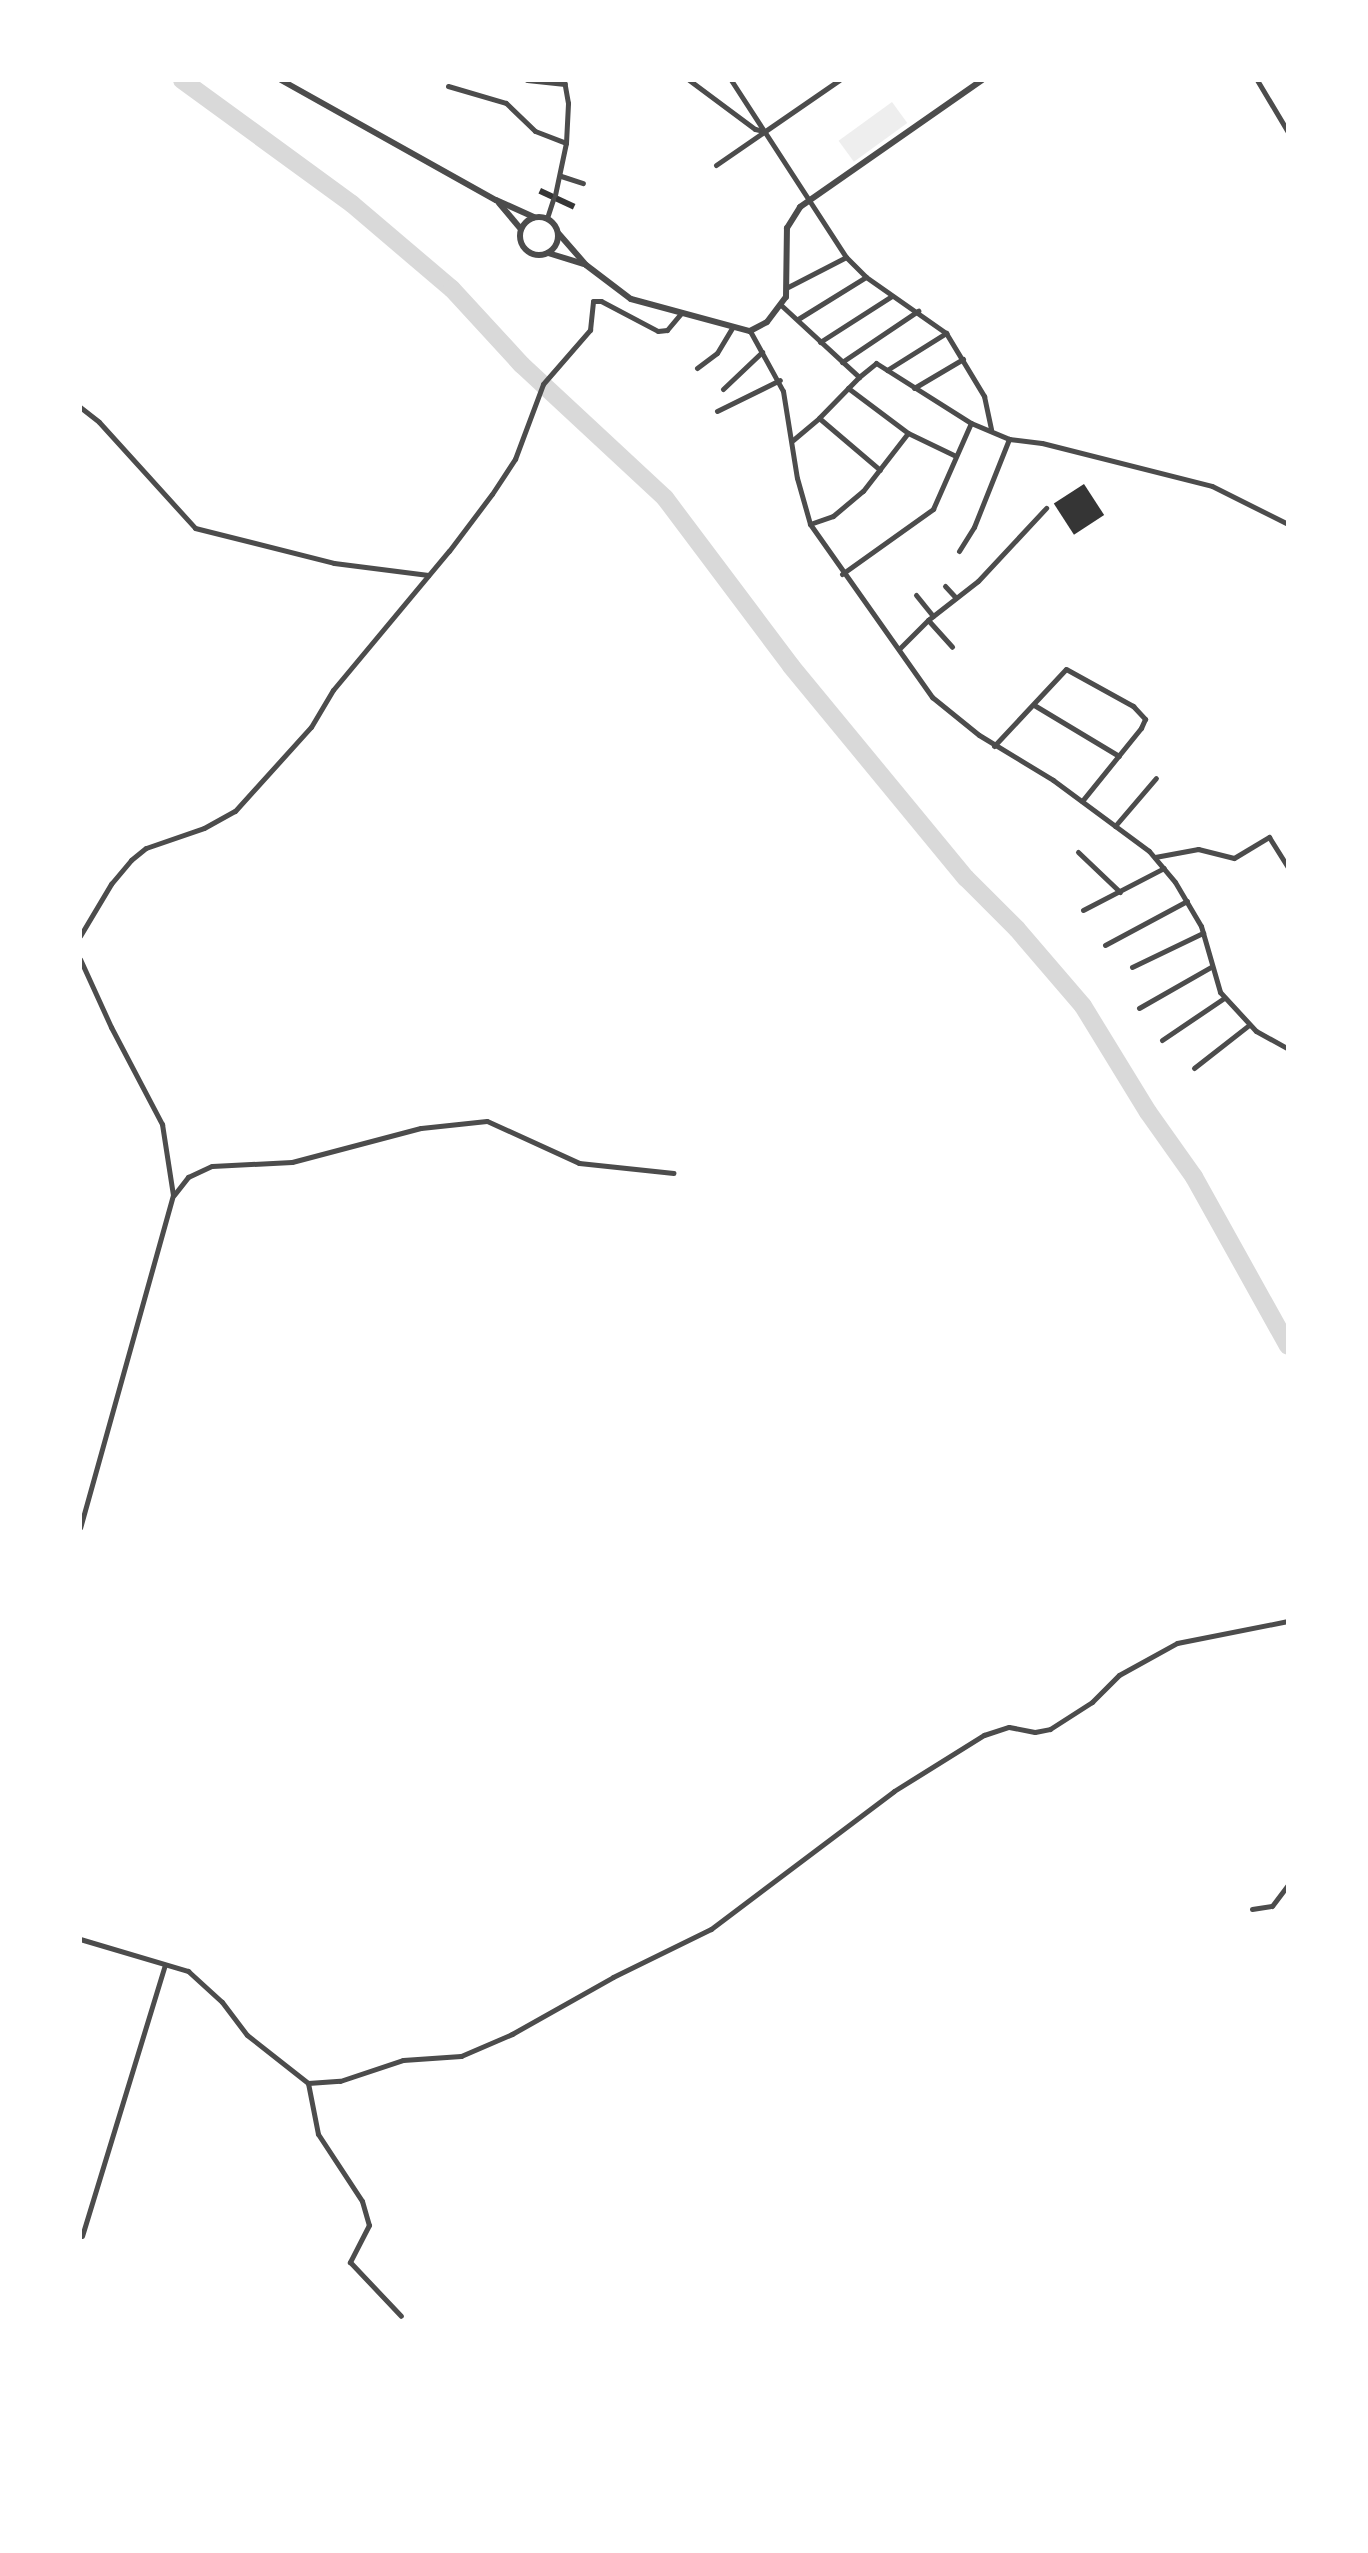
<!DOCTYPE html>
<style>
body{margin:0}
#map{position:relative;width:1368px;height:2553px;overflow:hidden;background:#fff;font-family:Quicksand,sans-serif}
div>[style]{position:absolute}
.green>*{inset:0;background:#eee;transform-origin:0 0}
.river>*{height:18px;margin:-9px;padding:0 9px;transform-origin:9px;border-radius:9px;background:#d9d9d9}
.building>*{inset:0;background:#353535;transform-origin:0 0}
.minor>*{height:5px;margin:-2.5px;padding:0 2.5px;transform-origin:2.5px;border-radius:2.5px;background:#4c4c4c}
.tertiary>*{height:6px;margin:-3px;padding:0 3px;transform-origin:3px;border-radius:3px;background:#4c4c4c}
.tertiary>.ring{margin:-3px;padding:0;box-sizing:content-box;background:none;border:6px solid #4c4c4c;border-radius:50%}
span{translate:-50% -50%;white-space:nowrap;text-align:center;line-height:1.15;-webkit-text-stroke:6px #fff;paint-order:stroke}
.frame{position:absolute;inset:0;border:82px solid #fff;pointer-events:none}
</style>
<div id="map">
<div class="green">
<i style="left:892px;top:102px;width:26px;height:66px;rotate:54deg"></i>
</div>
<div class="river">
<i style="left:182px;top:80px;width:210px;rotate:36.1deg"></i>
<i style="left:352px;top:204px;width:131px;rotate:40.4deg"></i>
<i style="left:452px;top:289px;width:103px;rotate:47.4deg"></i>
<i style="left:522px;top:365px;width:195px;rotate:42.9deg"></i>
<i style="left:665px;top:498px;width:210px;rotate:53.1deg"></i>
<i style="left:791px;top:666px;width:275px;rotate:50.5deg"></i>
<i style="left:966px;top:878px;width:72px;rotate:45deg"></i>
<i style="left:1017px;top:929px;width:101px;rotate:49.4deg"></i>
<i style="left:1083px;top:1006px;width:124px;rotate:58.5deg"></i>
<i style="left:1148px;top:1112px;width:80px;rotate:54.7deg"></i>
<i style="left:1194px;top:1177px;width:193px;rotate:60.9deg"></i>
</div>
<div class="building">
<i style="left:541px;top:188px;width:38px;height:6px;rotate:25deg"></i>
<i style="left:1084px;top:484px;width:37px;height:36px;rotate:57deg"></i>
</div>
<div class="minor">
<i style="left:527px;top:80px;width:38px;rotate:6deg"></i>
<i style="left:689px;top:80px;width:82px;rotate:36.6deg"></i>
<i style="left:755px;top:129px;width:9px;rotate:13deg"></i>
<i style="left:731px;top:80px;width:211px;rotate:57deg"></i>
<i style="left:846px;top:257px;width:28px;rotate:45deg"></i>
<i style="left:866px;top:277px;width:98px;rotate:35deg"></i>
<i style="left:946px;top:333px;width:74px;rotate:58.9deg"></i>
<i style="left:984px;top:396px;width:34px;rotate:78deg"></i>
<i style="left:1257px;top:80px;width:61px;rotate:59.2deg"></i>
<i style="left:448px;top:86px;width:60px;rotate:16.3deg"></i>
<i style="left:506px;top:103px;width:40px;rotate:44deg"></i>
<i style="left:535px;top:131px;width:33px;rotate:21deg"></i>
<i style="left:716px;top:165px;width:150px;rotate:-34.6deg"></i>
<i style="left:561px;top:176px;width:23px;rotate:18deg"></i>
<i style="left:555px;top:195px;width:53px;rotate:-78.1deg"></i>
<i style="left:566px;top:143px;width:40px;rotate:-87.1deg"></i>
<i style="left:568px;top:103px;width:23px;rotate:-100deg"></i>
<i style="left:547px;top:218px;width:20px;rotate:-72deg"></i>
<i style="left:788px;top:287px;width:65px;rotate:-27.3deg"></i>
<i style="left:782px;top:306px;width:105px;rotate:42.7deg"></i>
<i style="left:859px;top:377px;width:57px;rotate:134.3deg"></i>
<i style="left:798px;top:319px;width:80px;rotate:-31.7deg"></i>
<i style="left:750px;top:331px;width:68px;rotate:61.2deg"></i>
<i style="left:783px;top:391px;width:88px;rotate:80.9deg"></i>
<i style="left:797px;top:478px;width:48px;rotate:74.2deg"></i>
<i style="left:810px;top:524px;width:212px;rotate:54.8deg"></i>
<i style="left:932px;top:697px;width:60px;rotate:39deg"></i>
<i style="left:979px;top:735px;width:87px;rotate:31.3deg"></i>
<i style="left:1053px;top:780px;width:119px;rotate:36.5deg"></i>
<i style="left:1149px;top:851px;width:40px;rotate:50deg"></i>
<i style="left:1175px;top:882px;width:51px;rotate:59.4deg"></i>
<i style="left:1201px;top:926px;width:69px;rotate:73.9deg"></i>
<i style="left:1220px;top:992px;width:53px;rotate:47.3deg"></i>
<i style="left:1256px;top:1031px;width:37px;rotate:29deg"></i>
<i style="left:820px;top:342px;width:85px;rotate:-32.6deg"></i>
<i style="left:842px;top:362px;width:92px;rotate:-33.9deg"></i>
<i style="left:697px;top:368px;width:25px;rotate:-37deg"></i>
<i style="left:717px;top:353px;width:29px;rotate:-59deg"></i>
<i style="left:887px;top:370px;width:70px;rotate:-32.1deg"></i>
<i style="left:859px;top:377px;width:22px;rotate:-39deg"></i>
<i style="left:876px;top:363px;width:112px;rotate:32.3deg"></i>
<i style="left:971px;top:423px;width:41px;rotate:22.8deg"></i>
<i style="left:1009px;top:439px;width:33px;rotate:7deg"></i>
<i style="left:1042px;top:443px;width:175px;rotate:14.2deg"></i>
<i style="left:1212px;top:486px;width:85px;rotate:26.6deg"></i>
<i style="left:848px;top:388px;width:75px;rotate:36.9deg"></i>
<i style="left:908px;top:433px;width:53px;rotate:25.6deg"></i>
<i style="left:914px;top:388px;width:57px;rotate:-30.6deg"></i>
<i style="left:723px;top:389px;width:54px;rotate:-43.5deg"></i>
<i style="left:80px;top:407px;width:24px;rotate:38deg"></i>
<i style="left:99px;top:422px;width:143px;rotate:47.8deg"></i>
<i style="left:195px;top:528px;width:143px;rotate:14.1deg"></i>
<i style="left:334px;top:563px;width:95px;rotate:7.3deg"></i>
<i style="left:717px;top:411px;width:70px;rotate:-26.2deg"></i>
<i style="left:793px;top:440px;width:34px;rotate:-40deg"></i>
<i style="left:819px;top:418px;width:80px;rotate:40.4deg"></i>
<i style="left:810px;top:524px;width:24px;rotate:-19deg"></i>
<i style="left:833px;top:516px;width:39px;rotate:-40deg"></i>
<i style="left:863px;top:491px;width:73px;rotate:-52.2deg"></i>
<i style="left:959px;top:551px;width:28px;rotate:-58deg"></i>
<i style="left:974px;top:527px;width:95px;rotate:-68.3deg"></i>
<i style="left:842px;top:574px;width:112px;rotate:-35.5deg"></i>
<i style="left:933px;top:509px;width:94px;rotate:-66.2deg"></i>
<i style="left:945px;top:586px;width:16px;rotate:47deg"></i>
<i style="left:916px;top:595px;width:27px;rotate:51deg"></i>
<i style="left:928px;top:620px;width:36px;rotate:48deg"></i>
<i style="left:899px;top:649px;width:41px;rotate:-45deg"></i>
<i style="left:928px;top:620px;width:63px;rotate:-38deg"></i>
<i style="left:978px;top:581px;width:100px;rotate:-47deg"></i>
<i style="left:1034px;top:705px;width:99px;rotate:31deg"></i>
<i style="left:994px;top:746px;width:105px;rotate:-46.9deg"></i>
<i style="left:1066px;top:669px;width:77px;rotate:28.9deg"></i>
<i style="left:1133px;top:706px;width:18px;rotate:47deg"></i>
<i style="left:1145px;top:719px;width:10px;rotate:114deg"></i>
<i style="left:1141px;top:728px;width:94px;rotate:128.9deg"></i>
<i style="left:1115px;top:826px;width:63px;rotate:-49.5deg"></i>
<i style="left:1078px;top:852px;width:58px;rotate:43.6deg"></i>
<i style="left:1155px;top:857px;width:44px;rotate:-10.5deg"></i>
<i style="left:1198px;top:849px;width:37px;rotate:14deg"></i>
<i style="left:1234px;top:858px;width:41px;rotate:-31deg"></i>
<i style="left:1269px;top:837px;width:36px;rotate:58deg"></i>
<i style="left:1083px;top:910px;width:91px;rotate:-27.4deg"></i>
<i style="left:80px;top:936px;width:61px;rotate:-59.2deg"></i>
<i style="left:111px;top:884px;width:31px;rotate:-50deg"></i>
<i style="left:131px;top:860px;width:19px;rotate:-39deg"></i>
<i style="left:146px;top:848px;width:61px;rotate:-19deg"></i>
<i style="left:204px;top:828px;width:35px;rotate:-29deg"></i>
<i style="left:235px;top:811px;width:113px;rotate:-47.9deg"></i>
<i style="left:311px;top:727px;width:43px;rotate:-59.3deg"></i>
<i style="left:333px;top:690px;width:181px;rotate:-50.2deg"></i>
<i style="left:449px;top:551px;width:71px;rotate:-53deg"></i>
<i style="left:492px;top:494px;width:42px;rotate:-56.7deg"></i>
<i style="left:515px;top:459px;width:80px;rotate:-69.5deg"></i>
<i style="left:543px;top:384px;width:72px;rotate:-49deg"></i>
<i style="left:590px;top:330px;width:29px;rotate:-84deg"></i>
<i style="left:593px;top:301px;width:8px"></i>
<i style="left:601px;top:301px;width:64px;rotate:27.8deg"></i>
<i style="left:658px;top:331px;width:9px;rotate:-6deg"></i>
<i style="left:667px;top:330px;width:23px;rotate:-50deg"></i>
<i style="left:1105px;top:945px;width:93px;rotate:-28.2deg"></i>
<i style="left:80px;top:959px;width:75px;rotate:65.5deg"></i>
<i style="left:111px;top:1027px;width:110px;rotate:62.3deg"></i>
<i style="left:162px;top:1124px;width:72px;rotate:81.2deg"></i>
<i style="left:173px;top:1195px;width:345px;rotate:105.6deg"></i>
<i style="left:1132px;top:967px;width:79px;rotate:-25.6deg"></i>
<i style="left:1139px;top:1008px;width:83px;rotate:-29.7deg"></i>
<i style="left:1162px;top:1040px;width:75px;rotate:-34.1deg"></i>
<i style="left:1194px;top:1068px;width:70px;rotate:-38deg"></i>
<i style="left:174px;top:1195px;width:23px;rotate:-52deg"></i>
<i style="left:188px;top:1177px;width:26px;rotate:-25deg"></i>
<i style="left:212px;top:1166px;width:80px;rotate:-2.9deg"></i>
<i style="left:292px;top:1162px;width:133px;rotate:-14.8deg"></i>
<i style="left:421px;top:1128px;width:66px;rotate:-6.1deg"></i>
<i style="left:487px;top:1121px;width:101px;rotate:24.5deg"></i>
<i style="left:579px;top:1163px;width:95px;rotate:6.1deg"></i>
<i style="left:1252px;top:1909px;width:20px;rotate:-9deg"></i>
<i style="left:1272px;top:1906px;width:26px;rotate:-53deg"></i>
<i style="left:80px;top:1939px;width:113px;rotate:16.5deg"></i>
<i style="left:188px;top:1971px;width:46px;rotate:42.4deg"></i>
<i style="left:222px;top:2002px;width:41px;rotate:52.9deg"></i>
<i style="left:247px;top:2035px;width:78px;rotate:38.2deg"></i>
<i style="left:308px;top:2083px;width:32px;rotate:-4deg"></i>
<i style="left:340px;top:2081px;width:66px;rotate:-18.4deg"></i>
<i style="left:403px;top:2060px;width:58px;rotate:-3.9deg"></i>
<i style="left:461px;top:2056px;width:56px;rotate:-23.3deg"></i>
<i style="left:512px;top:2034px;width:116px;rotate:-29.4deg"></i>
<i style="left:613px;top:1977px;width:109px;rotate:-26.1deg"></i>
<i style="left:711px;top:1929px;width:229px;rotate:-37deg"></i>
<i style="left:894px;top:1791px;width:106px;rotate:-31.9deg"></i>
<i style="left:984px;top:1735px;width:26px;rotate:-18deg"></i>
<i style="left:1009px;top:1727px;width:26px;rotate:11deg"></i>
<i style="left:1035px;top:1732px;width:15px;rotate:-11deg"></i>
<i style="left:1050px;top:1729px;width:50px;rotate:-32.7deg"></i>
<i style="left:1092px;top:1702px;width:38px;rotate:-45deg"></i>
<i style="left:1119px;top:1675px;width:66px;rotate:-28.9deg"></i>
<i style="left:1177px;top:1643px;width:113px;rotate:-11.2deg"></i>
<i style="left:308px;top:2083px;width:52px;rotate:78.9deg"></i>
<i style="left:318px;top:2134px;width:80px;rotate:56.7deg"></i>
<i style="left:362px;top:2201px;width:25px;rotate:74deg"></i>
<i style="left:369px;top:2225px;width:42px;rotate:117.2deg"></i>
<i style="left:350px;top:2262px;width:74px;rotate:46.6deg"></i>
<i style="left:82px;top:2236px;width:283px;rotate:-73deg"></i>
</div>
<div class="tertiary">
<i style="left:281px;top:80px;width:246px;rotate:29.2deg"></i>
<i style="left:496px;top:200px;width:42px;rotate:24.1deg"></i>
<i style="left:499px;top:203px;width:34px;rotate:50deg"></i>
<i class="ring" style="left:520px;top:217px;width:32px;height:32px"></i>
<i style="left:559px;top:234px;width:41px;rotate:48.9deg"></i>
<i style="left:586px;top:265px;width:56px;rotate:37.1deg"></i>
<i style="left:631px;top:299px;width:123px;rotate:15.1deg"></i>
<i style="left:750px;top:331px;width:19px;rotate:-28deg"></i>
<i style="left:767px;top:322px;width:31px;rotate:-53deg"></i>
<i style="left:786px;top:297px;width:69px;rotate:-89.2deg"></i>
<i style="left:787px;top:228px;width:25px;rotate:-58deg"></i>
<i style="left:800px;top:207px;width:222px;rotate:-34.9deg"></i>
<i style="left:548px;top:253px;width:37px;rotate:17deg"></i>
</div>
<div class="frame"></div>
</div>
